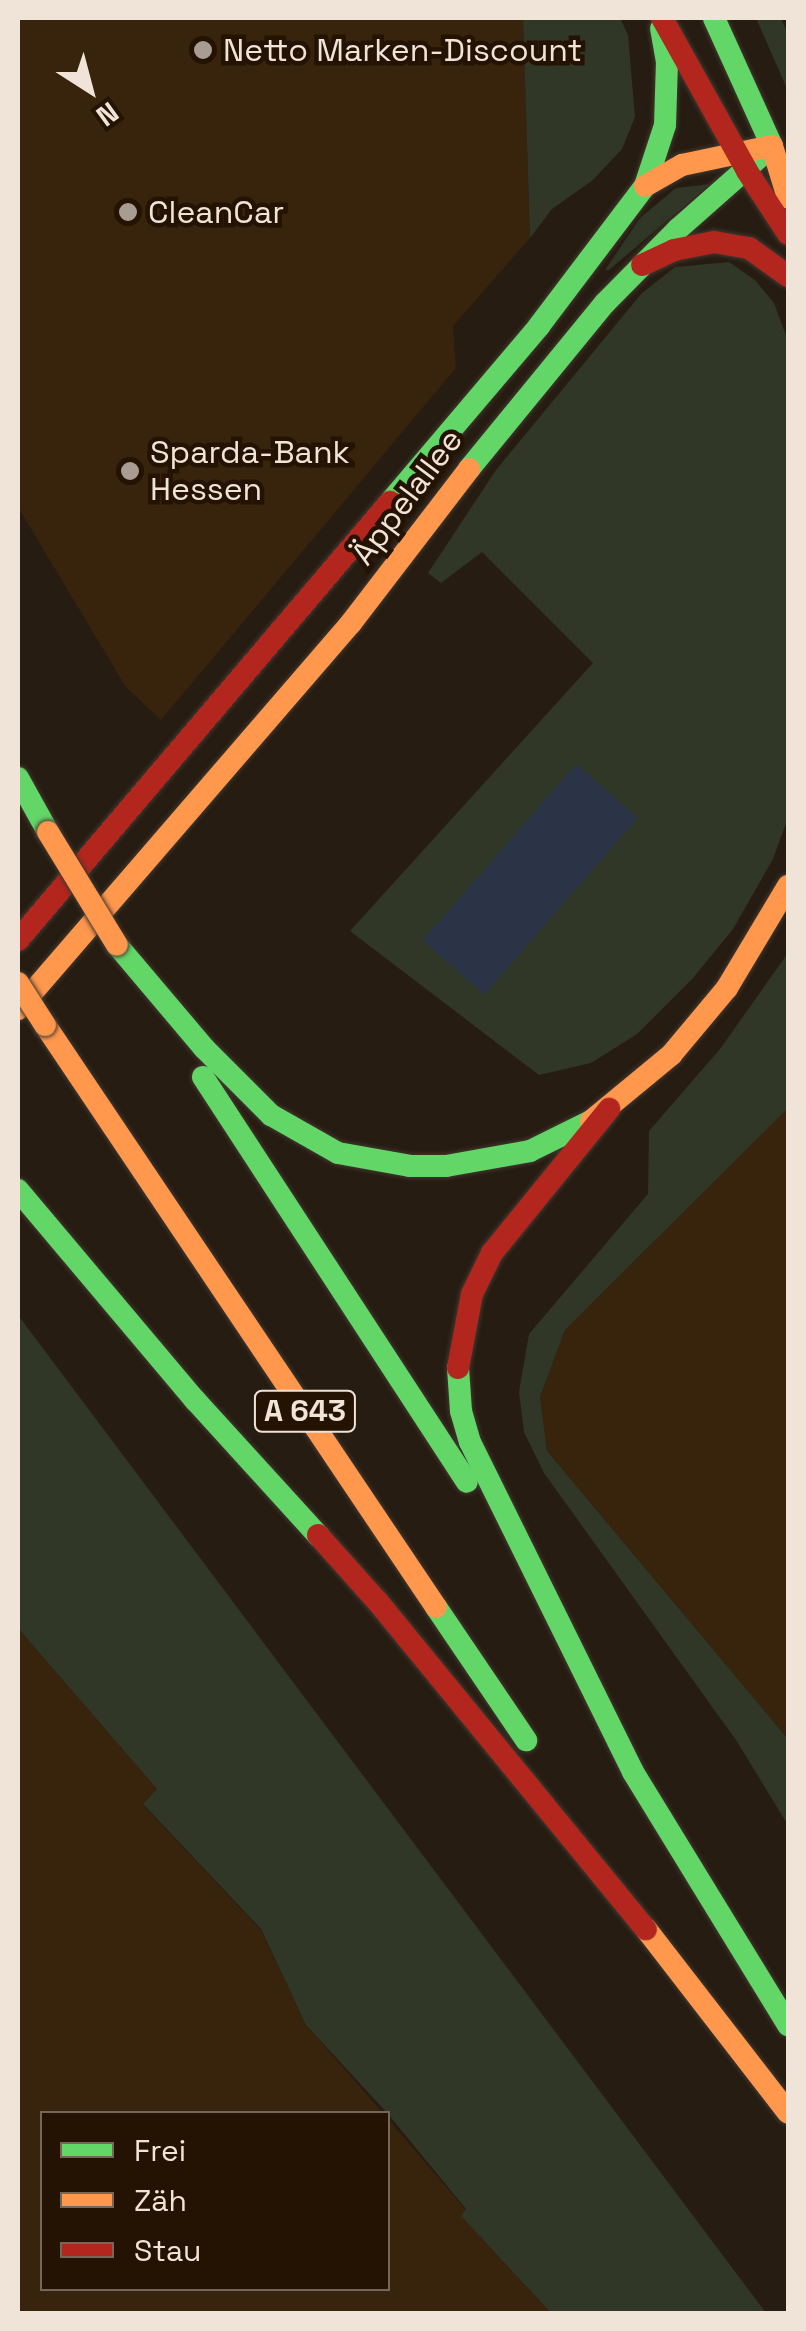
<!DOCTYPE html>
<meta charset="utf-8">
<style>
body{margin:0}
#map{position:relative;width:806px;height:2331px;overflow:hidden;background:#261c12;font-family:"Space Grotesk",sans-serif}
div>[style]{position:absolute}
.built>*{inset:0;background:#38230d}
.green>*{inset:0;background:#303726}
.water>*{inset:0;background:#2a3446;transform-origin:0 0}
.roads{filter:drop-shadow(0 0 2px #41382f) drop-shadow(0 0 2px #41382f)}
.fast>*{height:22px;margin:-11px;padding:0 11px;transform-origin:11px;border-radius:11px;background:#63d668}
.slow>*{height:22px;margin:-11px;padding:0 11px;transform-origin:11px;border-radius:11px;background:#ff974d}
.jam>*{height:22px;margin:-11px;padding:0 11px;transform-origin:11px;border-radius:11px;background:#b3261e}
.bridges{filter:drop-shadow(0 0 2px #41382f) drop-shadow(0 0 2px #41382f)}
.slow-bridge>*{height:22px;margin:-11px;padding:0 11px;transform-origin:11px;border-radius:11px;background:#ff974d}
.dots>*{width:28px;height:28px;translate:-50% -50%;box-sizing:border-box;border:5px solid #241303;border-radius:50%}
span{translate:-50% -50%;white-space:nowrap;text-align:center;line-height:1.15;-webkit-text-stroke:9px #241303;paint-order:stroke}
.shield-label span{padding:2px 8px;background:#241303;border:2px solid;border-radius:8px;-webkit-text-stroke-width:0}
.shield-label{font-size:30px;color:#f0e3d8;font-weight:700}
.poi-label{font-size:32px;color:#f0e3d8}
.left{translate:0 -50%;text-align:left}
.street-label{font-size:32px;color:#f0e3d8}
.frame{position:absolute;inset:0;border:20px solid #f0e3d8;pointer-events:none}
.legend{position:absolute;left:40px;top:2111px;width:350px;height:180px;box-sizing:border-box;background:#241303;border:2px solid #766658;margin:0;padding:12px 18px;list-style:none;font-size:30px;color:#f0e3d8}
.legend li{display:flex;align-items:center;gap:20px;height:50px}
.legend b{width:50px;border:2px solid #766658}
.north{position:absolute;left:40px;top:40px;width:100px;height:100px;-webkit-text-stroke:8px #241303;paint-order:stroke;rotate:144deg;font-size:28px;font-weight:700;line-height:40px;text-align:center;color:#f0e3d8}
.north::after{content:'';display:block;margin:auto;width:35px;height:45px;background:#f0e3d8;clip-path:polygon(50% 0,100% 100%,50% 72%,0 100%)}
</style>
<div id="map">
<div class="built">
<i style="clip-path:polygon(18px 18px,523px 18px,530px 238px,453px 326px,456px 368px,161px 720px,126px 687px,18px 507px)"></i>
<i style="clip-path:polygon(788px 1108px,788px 1739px,547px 1451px,540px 1397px,565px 1330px)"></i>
<i style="clip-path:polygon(18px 1628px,157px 1789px,143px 1805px,261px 1930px,306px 2025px,383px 2113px,42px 2114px,42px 2288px,388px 2288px,388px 2119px,466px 2210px,461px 2216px,551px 2313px,18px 2313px)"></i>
</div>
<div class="green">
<i style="clip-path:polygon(523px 18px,620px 18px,628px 35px,635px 117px,622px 149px,593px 180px,552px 209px,530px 238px)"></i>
<i style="clip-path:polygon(756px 18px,781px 18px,788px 34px,788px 91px)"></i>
<i style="clip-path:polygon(710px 184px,609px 270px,605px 270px,640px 218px,676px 188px)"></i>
<i style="clip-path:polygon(729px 262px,755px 280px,774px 303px,788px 341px,788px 818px,773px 859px,733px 929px,693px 978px,637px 1034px,591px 1063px,539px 1075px,350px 931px,593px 663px,482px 552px,441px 583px,428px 573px,496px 470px,642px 293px,675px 267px)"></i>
<i style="clip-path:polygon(788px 953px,788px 1108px,565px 1330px,540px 1397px,547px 1451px,788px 1739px,788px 1825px,736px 1740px,544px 1473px,524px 1432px,519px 1392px,529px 1334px,648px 1194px,649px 1131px,720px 1049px)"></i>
<i style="clip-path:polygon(18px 1315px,766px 2313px,551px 2313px,461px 2216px,466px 2209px,388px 2114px,306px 2025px,261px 1929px,143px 1804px,157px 1789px,18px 1628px)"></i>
</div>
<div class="water">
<i style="left:576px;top:764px;width:82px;height:234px;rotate:41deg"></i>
</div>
<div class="roads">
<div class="fast">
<i style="left:469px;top:469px;width:215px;rotate:-50.7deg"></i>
<i style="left:605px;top:303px;width:104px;rotate:-45.4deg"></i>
<i style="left:678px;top:229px;width:125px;rotate:-41.4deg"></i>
<i style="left:772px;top:146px;width:141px;rotate:-114.4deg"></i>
<i style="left:390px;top:502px;width:231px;rotate:-49.7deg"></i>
<i style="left:539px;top:326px;width:176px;rotate:-52.9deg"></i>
<i style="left:645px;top:186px;width:64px;rotate:-71.8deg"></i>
<i style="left:665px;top:125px;width:63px;rotate:-88.2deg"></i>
<i style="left:667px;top:62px;width:34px;rotate:-100deg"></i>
<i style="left:18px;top:778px;width:62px;rotate:60.9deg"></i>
<i style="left:117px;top:945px;width:135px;rotate:49.8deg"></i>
<i style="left:204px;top:1048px;width:95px;rotate:45deg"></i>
<i style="left:271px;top:1115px;width:77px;rotate:29.6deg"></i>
<i style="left:338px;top:1153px;width:73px;rotate:10.2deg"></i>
<i style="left:410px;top:1166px;width:36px"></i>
<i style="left:446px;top:1166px;width:85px;rotate:-10.1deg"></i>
<i style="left:530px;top:1151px;width:68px;rotate:-26.2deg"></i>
<i style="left:203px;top:1077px;width:483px;rotate:56.9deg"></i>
<i style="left:18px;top:1190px;width:275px;rotate:49.9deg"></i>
<i style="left:195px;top:1400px;width:183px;rotate:47.7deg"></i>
<i style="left:458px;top:1368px;width:43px;rotate:86deg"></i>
<i style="left:461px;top:1411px;width:32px;rotate:74deg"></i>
<i style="left:470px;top:1442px;width:368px;rotate:63.7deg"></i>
<i style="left:633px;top:1772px;width:297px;rotate:58.5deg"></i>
<i style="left:436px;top:1607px;width:161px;rotate:55.9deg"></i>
</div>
<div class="slow">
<i style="left:645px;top:186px;width:43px;rotate:-29.6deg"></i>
<i style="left:682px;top:165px;width:92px;rotate:-11.9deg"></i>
<i style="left:772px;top:146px;width:54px;rotate:72.9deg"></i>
<i style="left:18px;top:1009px;width:510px;rotate:-49.22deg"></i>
<i style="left:351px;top:623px;width:194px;rotate:-52.5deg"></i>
<i style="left:45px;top:1025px;width:701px;rotate:56.11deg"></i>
<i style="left:591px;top:1121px;width:104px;rotate:-39.5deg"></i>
<i style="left:671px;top:1055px;width:87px;rotate:-50.1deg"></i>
<i style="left:727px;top:988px;width:119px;rotate:-59.1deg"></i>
<i style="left:646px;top:1929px;width:232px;rotate:52.3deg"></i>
</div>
<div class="jam">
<i style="left:662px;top:18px;width:175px;rotate:60.9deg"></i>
<i style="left:747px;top:171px;width:75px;rotate:56.9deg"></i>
<i style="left:642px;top:265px;width:35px;rotate:-25deg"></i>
<i style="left:674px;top:250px;width:41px;rotate:-11.3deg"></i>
<i style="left:714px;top:242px;width:36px;rotate:10deg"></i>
<i style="left:749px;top:248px;width:48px;rotate:35.7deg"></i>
<i style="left:18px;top:940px;width:575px;rotate:-49.66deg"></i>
<i style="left:458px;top:1368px;width:75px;rotate:-79.3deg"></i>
<i style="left:472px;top:1294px;width:46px;rotate:-64deg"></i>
<i style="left:492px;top:1253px;width:186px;rotate:-50.9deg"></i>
<i style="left:318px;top:1535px;width:90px;rotate:48.2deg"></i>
<i style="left:378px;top:1602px;width:423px;rotate:50.7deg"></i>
</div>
</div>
<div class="bridges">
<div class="slow-bridge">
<i style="left:48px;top:832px;width:132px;rotate:58.6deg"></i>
<i style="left:18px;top:983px;width:50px;rotate:57.3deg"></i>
</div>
</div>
<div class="dots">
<i style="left:203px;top:50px;background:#a99d93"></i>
<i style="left:128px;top:212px;background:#a99d93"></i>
<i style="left:130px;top:471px;background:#a99d93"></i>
</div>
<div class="shield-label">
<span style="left:305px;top:1411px">A 643</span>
</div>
<div class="poi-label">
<span class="left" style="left:223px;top:50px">Netto Marken-Discount</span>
<span class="left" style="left:148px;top:212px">CleanCar</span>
<span class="left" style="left:150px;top:471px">Sparda-Bank<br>Hessen</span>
</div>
<div class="street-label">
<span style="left:407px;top:497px;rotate:-53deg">Äppelallee</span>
</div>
<div class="frame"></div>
<ul class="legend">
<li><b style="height:12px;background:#63d668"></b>Frei</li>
<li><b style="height:12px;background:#ff974d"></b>Zäh</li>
<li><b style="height:12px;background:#b3261e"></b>Stau</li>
</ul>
<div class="north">N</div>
</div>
